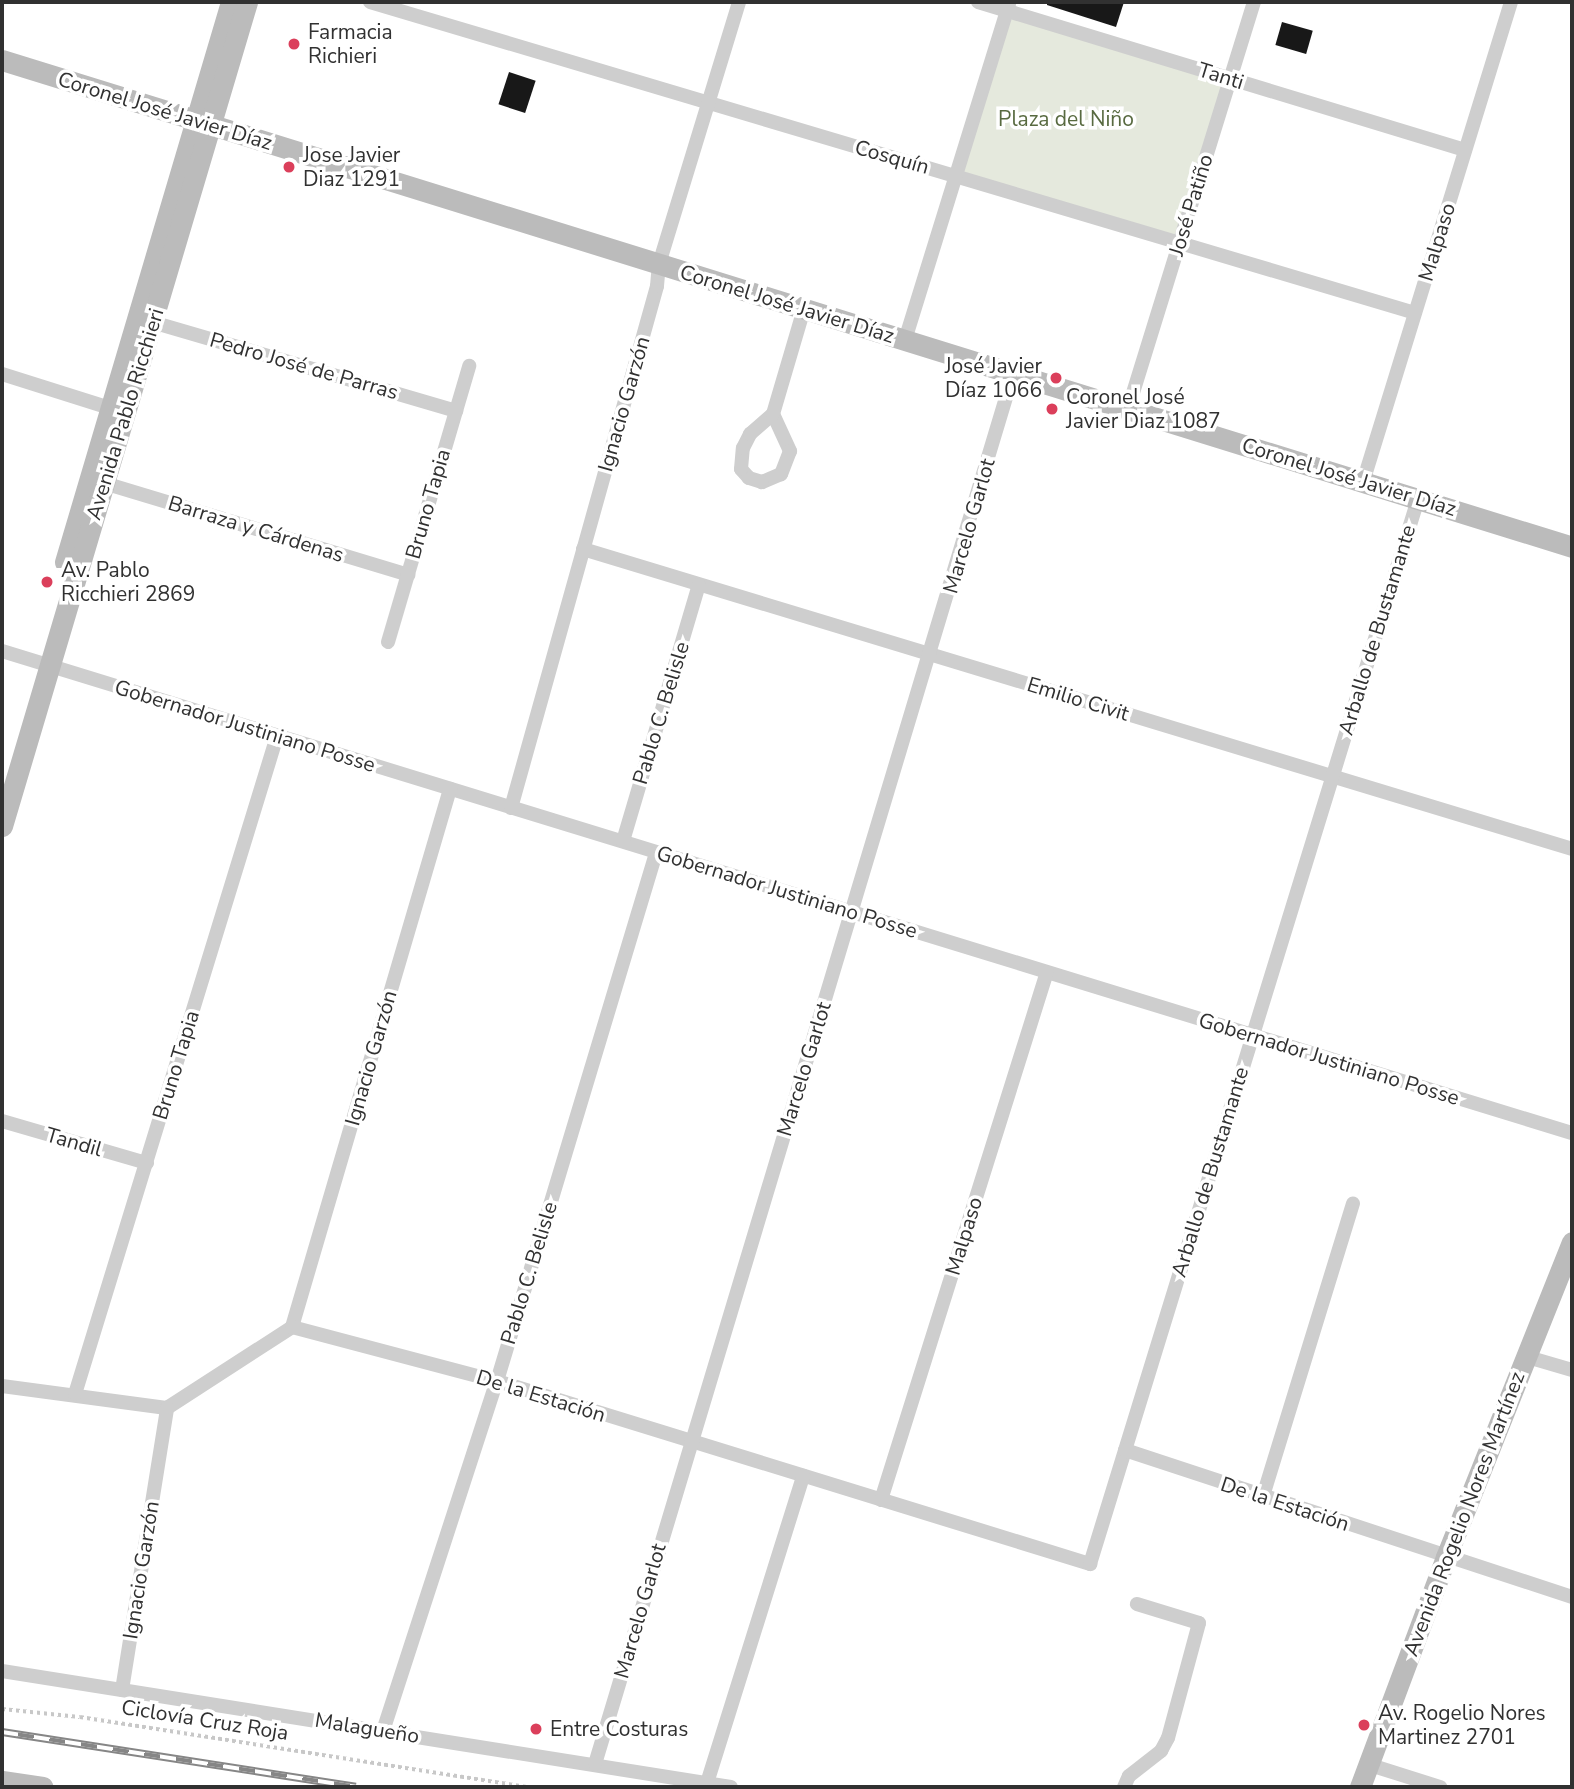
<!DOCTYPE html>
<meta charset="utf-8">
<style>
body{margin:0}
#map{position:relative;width:1574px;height:1789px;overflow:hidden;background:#fff;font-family:"Nunito Sans",sans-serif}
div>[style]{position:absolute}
.green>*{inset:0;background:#e5e9dd;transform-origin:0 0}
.building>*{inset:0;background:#181818;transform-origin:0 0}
.path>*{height:3.5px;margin-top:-1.75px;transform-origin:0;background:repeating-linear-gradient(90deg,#c8c8c8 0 3.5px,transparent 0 7px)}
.street>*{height:14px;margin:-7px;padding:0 7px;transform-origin:7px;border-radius:7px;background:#cecece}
.secondary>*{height:21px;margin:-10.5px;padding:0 10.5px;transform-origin:10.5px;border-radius:10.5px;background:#bbb}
.rail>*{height:8px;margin-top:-4px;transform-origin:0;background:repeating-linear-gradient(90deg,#fff 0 16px,#868686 0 32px);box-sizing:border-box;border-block:2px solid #868686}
.dots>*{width:19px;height:19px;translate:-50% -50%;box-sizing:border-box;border:4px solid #fff;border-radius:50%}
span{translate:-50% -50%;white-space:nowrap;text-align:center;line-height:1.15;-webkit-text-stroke:7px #fff;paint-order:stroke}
.poi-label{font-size:21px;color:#313131}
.left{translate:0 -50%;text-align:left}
.right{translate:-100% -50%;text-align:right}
.street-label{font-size:21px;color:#313131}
.park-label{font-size:21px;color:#586a40}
.frame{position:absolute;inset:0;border:4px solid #313131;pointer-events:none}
</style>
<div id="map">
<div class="green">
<i style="left:1007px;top:11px;width:233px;height:173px;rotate:17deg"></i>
</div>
<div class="building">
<i style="clip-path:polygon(1047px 2px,1124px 2px,1116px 27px,1047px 5px)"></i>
<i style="left:1282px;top:22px;width:32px;height:24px;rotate:16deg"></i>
<i style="left:509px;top:72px;width:28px;height:34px;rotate:18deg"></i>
</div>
<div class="path">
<i style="left:2px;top:1709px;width:78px;rotate:5.9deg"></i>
<i style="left:80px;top:1717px;width:452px;rotate:8.9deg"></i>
</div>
<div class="street">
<i style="left:370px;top:2px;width:1090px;rotate:16.57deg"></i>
<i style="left:978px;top:2px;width:509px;rotate:16.9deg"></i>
<i style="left:152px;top:322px;width:317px;rotate:16.3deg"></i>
<i style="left:905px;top:340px;width:352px;rotate:-72.8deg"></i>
<i style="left:2px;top:374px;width:113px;rotate:17.5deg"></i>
<i style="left:1128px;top:409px;width:426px;rotate:-72.8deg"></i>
<i style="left:773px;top:414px;width:41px;rotate:65.3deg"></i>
<i style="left:790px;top:451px;width:25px;rotate:111deg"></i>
<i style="left:781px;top:474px;width:21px;rotate:157deg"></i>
<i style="left:762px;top:482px;width:14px;rotate:-163deg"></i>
<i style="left:749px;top:478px;width:12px;rotate:-132deg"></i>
<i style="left:741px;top:469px;width:21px;rotate:-85deg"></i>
<i style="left:743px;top:448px;width:16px;rotate:-63deg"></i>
<i style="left:750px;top:434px;width:30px;rotate:-41deg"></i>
<i style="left:773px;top:414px;width:109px;rotate:-73.6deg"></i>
<i style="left:1363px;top:482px;width:502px;rotate:-72.86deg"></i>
<i style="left:104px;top:483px;width:318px;rotate:16.8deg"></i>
<i style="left:583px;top:549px;width:1033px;rotate:16.87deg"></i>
<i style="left:388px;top:642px;width:288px;rotate:-73.6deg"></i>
<i style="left:2px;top:651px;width:1642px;rotate:17.07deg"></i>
<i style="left:511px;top:808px;width:542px;rotate:-74.37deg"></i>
<i style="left:657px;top:286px;width:22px;rotate:-85deg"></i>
<i style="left:659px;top:264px;width:274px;rotate:-73deg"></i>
<i style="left:623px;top:841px;width:267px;rotate:-73.5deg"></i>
<i style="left:2px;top:1121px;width:151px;rotate:16.2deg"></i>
<i style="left:292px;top:1327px;width:561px;rotate:-73.63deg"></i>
<i style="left:1524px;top:1356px;width:50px;rotate:16.3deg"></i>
<i style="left:2px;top:1386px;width:166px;rotate:7.6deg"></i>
<i style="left:167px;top:1408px;width:149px;rotate:-32.9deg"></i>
<i style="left:292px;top:1327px;width:212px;rotate:14.8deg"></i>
<i style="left:497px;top:1381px;width:621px;rotate:17.15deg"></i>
<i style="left:1090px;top:1564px;width:1114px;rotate:-72.88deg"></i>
<i style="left:75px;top:1394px;width:688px;rotate:-72.93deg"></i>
<i style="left:1125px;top:1450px;width:471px;rotate:18.2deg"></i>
<i style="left:1263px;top:1496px;width:306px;rotate:-72.9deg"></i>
<i style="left:881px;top:1500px;width:553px;rotate:-72.55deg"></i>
<i style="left:2px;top:1671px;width:738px;rotate:9.04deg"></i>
<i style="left:122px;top:1690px;width:286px;rotate:-80.9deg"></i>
<i style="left:383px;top:1731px;width:368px;rotate:-72deg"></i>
<i style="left:497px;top:1381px;width:551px;rotate:-73.24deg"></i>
<i style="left:595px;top:1764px;width:1451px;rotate:-73.26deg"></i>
<i style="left:1367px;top:1764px;width:77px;rotate:17.5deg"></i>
<i style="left:707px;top:1783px;width:322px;rotate:-72.6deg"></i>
<i style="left:1124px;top:1787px;width:12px;rotate:-66deg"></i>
<i style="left:1129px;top:1776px;width:41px;rotate:-38deg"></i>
<i style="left:1161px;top:1751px;width:15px;rotate:-62deg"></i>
<i style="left:1168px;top:1738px;width:119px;rotate:-74.9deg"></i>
<i style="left:1199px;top:1623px;width:65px;rotate:-163deg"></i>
</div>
<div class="secondary">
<i style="left:2px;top:60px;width:1644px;rotate:17.23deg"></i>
<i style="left:65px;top:562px;width:584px;rotate:-73.49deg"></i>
<i style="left:2px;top:826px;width:860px;rotate:-73.44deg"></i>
<i style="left:2px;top:1781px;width:41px;rotate:8.3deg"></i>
<i style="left:1360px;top:1787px;width:246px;rotate:-69.5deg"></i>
<i style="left:1446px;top:1557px;width:339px;rotate:-68.2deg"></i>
</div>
<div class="rail">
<i style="left:2px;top:1732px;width:358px;rotate:8.8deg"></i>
</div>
<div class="dots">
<i style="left:294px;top:44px;background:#db3f5b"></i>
<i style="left:289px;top:167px;background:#db3f5b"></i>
<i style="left:1056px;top:378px;background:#db3f5b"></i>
<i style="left:1052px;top:409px;background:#db3f5b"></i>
<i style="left:47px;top:582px;background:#db3f5b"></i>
<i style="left:1364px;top:1725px;background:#db3f5b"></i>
<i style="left:536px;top:1729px;background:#db3f5b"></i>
</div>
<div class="poi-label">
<span class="left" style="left:308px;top:44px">Farmacia<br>Richieri</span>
<span class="left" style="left:303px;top:167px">Jose Javier<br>Diaz 1291</span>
<span class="right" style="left:1042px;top:378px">José Javier<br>Díaz 1066</span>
<span class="left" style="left:1066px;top:409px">Coronel José<br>Javier Diaz 1087</span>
<span class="left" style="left:61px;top:582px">Av. Pablo<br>Ricchieri 2869</span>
<span class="left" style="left:1378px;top:1725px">Av. Rogelio Nores<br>Martinez 2701</span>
<span class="left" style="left:550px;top:1729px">Entre Costuras</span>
</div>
<div class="street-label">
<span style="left:1221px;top:76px;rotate:17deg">Tanti</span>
<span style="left:165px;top:111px;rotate:17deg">Coronel José Javier Díaz</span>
<span style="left:892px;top:157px;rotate:16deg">Cosquín</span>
<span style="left:1191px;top:205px;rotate:-73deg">José Patiño</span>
<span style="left:1437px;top:242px;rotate:-73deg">Malpaso</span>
<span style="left:787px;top:304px;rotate:17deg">Coronel José Javier Díaz</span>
<span style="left:304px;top:366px;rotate:16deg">Pedro José de Parras</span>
<span style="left:624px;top:404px;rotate:-74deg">Ignacio Garzón</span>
<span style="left:125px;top:414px;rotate:-73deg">Avenida Pablo Ricchieri</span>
<span style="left:1349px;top:477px;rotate:17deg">Coronel José Javier Díaz</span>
<span style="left:428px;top:504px;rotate:-74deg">Bruno Tapia</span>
<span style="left:969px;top:526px;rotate:-74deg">Marcelo Garlot</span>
<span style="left:256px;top:529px;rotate:17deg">Barraza y Cárdenas</span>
<span style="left:1377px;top:630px;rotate:-73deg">Arballo de Bustamante</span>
<span style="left:1078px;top:699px;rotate:17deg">Emilio Civit</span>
<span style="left:661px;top:713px;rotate:-73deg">Pablo C. Belisle</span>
<span style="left:245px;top:726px;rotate:17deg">Gobernador Justiniano Posse</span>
<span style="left:787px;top:892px;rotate:17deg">Gobernador Justiniano Posse</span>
<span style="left:371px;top:1058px;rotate:-74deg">Ignacio Garzón</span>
<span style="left:1329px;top:1059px;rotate:17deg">Gobernador Justiniano Posse</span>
<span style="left:176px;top:1065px;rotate:-73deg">Bruno Tapia</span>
<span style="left:804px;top:1069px;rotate:-73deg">Marcelo Garlot</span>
<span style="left:74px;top:1142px;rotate:16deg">Tandil</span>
<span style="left:1210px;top:1172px;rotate:-73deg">Arballo de Bustamante</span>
<span style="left:964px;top:1236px;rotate:-73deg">Malpaso</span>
<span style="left:529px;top:1273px;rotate:-73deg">Pablo C. Belisle</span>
<span style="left:541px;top:1396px;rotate:17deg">De la Estación</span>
<span style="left:1285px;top:1504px;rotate:18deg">De la Estación</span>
<span style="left:1464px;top:1514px;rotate:-69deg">Avenida Rogelio Nores Martínez</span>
<span style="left:141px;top:1570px;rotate:-81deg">Ignacio Garzón</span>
<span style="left:640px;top:1611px;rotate:-74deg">Marcelo Garlot</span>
<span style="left:205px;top:1720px;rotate:9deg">Ciclovía Cruz Roja</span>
<span style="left:367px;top:1728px;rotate:9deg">Malagueño</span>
</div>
<div class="park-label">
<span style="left:1066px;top:119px">Plaza del Niño</span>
</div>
<div class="frame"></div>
</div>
